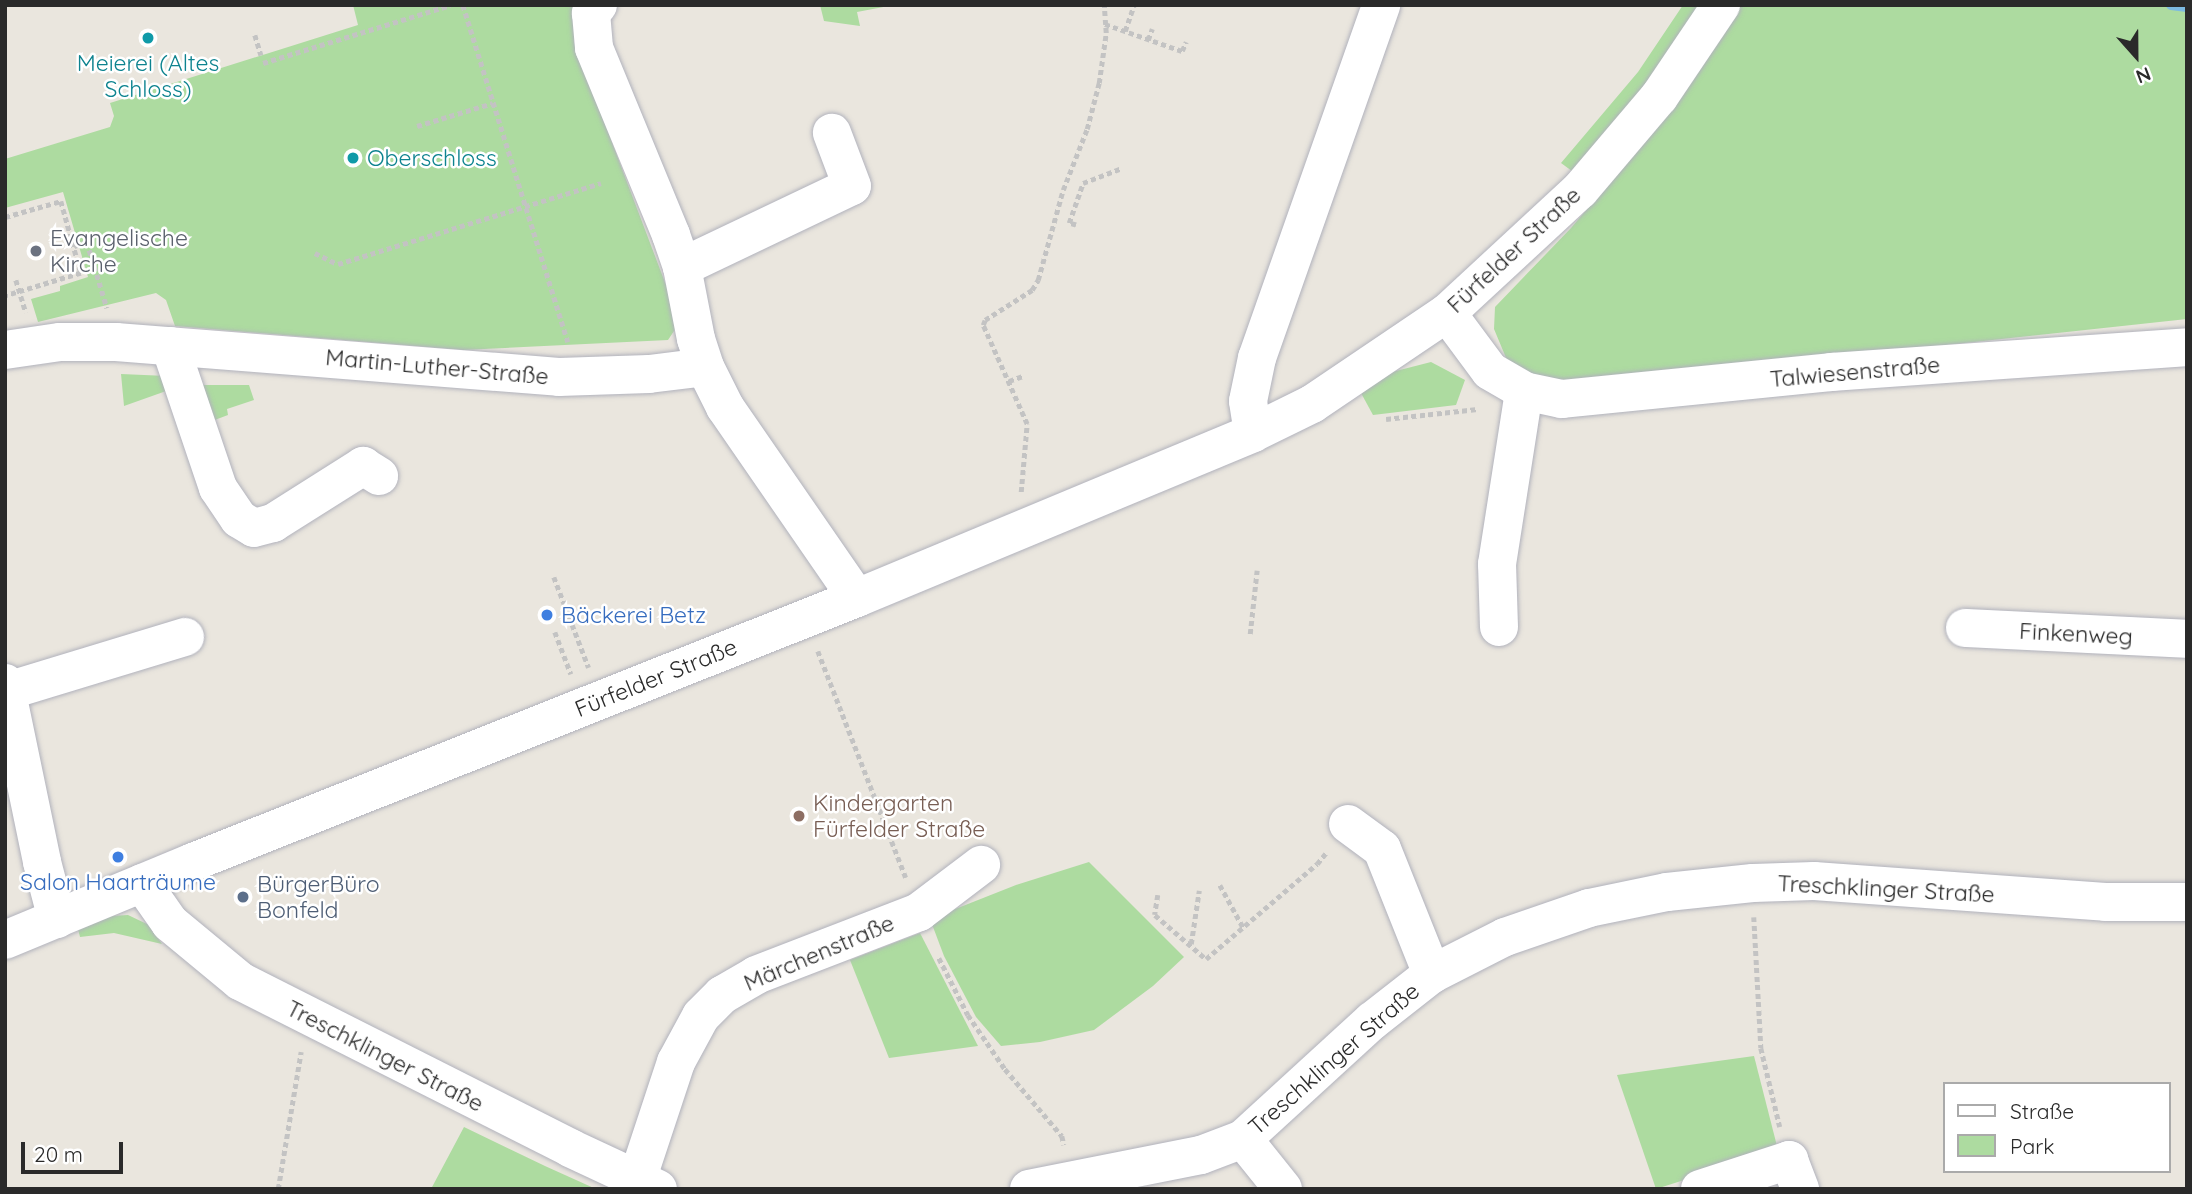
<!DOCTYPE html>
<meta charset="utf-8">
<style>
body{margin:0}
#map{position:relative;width:2192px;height:1194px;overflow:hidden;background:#eae6de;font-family:Quicksand,sans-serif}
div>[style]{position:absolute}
.green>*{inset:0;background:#addba0}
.stream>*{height:10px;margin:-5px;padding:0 5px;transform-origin:5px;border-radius:5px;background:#7dbae1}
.path>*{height:4.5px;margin-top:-2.25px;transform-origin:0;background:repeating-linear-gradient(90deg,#c3c3c3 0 5px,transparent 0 8.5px)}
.roads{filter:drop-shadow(0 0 2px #b1b2bc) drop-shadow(0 0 2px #b1b2bc)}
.minor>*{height:38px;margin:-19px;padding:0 19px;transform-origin:19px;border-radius:19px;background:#fff}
.dots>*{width:19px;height:19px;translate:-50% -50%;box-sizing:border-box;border:4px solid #fff;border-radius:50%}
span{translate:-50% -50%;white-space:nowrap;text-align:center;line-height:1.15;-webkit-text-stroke:5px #fff;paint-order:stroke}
.culture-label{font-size:23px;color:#0d838f}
.left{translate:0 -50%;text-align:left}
.worship-label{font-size:23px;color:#5b616d}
.street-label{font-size:23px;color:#2a2a2a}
.shop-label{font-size:23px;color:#366cbe}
.education-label{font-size:23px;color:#785e54}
.service-label{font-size:23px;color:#4e5e75}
.frame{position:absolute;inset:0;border:7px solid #2a2a2a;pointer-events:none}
.legend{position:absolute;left:1943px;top:1082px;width:228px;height:91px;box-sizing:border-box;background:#fff;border:2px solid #aaa;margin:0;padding:9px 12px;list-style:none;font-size:21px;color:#2a2a2a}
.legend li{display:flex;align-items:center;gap:14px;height:35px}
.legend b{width:35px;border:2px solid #aaa}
.north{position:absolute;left:2101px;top:21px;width:70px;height:70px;-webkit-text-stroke:5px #fff;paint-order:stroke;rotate:159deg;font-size:19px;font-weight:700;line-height:28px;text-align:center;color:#2a2a2a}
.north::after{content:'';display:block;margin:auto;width:24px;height:32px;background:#2a2a2a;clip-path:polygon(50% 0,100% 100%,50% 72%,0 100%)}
.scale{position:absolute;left:21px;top:1142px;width:102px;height:32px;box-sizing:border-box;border:4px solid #2a2a2a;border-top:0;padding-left:9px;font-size:21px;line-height:24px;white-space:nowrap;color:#2a2a2a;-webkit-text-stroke:5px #fff;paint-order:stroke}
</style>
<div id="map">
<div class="green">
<i style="clip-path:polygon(353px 5px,581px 5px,574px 42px,680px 322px,668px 340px,463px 350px,175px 326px,166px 300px,156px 293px,38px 322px,31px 299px,60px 291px,60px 286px,88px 277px,63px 192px,5px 208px,5px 159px,110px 127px,114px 116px,110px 103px,358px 25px)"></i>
<i style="clip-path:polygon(820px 5px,894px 5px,857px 12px,860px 26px,824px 21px)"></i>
<i style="clip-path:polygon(1683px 5px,1706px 5px,1576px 174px,1561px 163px,1638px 72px)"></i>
<i style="clip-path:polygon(1741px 5px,2187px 5px,2187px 319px,1586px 384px,1535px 380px,1509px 365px,1494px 329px,1495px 307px,1571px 228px,1671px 110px)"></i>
<i style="clip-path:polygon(1431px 362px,1465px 380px,1456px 405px,1373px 415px,1361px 393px,1392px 372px)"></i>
<i style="clip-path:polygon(121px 374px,167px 376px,169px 390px,124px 406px)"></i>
<i style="clip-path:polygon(194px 385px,249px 385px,254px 400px,227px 409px,228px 415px,204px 424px)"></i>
<i style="clip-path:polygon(1089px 862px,1184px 957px,1153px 986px,1094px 1030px,1040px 1042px,1001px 1046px,976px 1017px,944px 956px,930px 919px,1016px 885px)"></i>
<i style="clip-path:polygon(128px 915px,149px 925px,162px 944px,114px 933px,80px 937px,77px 925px,111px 916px)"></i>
<i style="clip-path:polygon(920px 933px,978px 1046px,889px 1058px,850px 960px)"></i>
<i style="clip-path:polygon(1754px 1056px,1778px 1150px,1656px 1189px,1617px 1075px)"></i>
<i style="clip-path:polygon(464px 1127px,545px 1166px,596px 1189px,431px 1189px)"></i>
</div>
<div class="stream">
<i style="left:2171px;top:5px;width:16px;rotate:7deg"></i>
</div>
<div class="path">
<i style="left:463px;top:5px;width:353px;rotate:72.7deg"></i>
<i style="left:1105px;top:24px;width:82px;rotate:19.3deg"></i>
<i style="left:1182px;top:51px;width:10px;rotate:-66deg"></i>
<i style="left:1125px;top:31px;width:28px;rotate:-71deg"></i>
<i style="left:255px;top:35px;width:21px;rotate:73deg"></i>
<i style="left:1148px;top:40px;width:12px;rotate:-70deg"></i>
<i style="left:263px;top:63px;width:196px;rotate:-17.2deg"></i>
<i style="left:417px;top:126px;width:79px;rotate:-16.8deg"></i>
<i style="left:5px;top:217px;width:58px;rotate:-15.9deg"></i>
<i style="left:61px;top:201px;width:75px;rotate:74.5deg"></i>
<i style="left:81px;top:273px;width:79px;rotate:163.2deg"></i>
<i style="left:1076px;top:225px;width:7px;rotate:-164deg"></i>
<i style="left:1069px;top:223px;width:42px;rotate:-70.7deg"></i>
<i style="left:1083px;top:183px;width:40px;rotate:-21deg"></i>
<i style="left:64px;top:237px;width:7px;rotate:-16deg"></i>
<i style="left:74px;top:246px;width:14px;rotate:-17deg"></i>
<i style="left:87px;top:242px;width:69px;rotate:73.1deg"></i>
<i style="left:315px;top:253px;width:25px;rotate:26deg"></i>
<i style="left:338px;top:264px;width:275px;rotate:-17.1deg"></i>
<i style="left:16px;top:280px;width:34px;rotate:73deg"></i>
<i style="left:1009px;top:381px;width:15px;rotate:-20deg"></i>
<i style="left:1386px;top:419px;width:92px;rotate:-6.3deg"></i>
<i style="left:1021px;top:492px;width:68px;rotate:-85deg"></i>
<i style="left:1027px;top:424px;width:108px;rotate:-114deg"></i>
<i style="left:983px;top:325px;width:5px;rotate:-68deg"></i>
<i style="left:985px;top:320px;width:56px;rotate:-32.6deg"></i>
<i style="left:1032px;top:290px;width:12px;rotate:-59deg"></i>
<i style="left:1038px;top:280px;width:93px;rotate:-74.5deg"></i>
<i style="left:1063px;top:190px;width:66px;rotate:-68.5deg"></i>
<i style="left:1087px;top:129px;width:48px;rotate:-75.4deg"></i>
<i style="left:1099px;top:83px;width:50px;rotate:-82deg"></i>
<i style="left:1106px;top:33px;width:28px;rotate:-94deg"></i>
<i style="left:554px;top:577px;width:97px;rotate:69deg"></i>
<i style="left:555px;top:632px;width:45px;rotate:69.1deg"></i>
<i style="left:1250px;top:634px;width:64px;rotate:-83.8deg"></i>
<i style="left:818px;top:651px;width:243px;rotate:68.8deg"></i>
<i style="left:1220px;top:885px;width:48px;rotate:61.3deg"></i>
<i style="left:1158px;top:895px;width:20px;rotate:99deg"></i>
<i style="left:1155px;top:915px;width:67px;rotate:40.8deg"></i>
<i style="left:1206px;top:959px;width:146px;rotate:-40.6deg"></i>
<i style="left:1317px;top:864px;width:14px;rotate:-51deg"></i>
<i style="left:1754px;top:917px;width:131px;rotate:86.9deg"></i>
<i style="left:1761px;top:1048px;width:81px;rotate:76.5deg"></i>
<i style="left:1191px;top:944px;width:54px;rotate:-81.4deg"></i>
<i style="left:939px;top:958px;width:64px;rotate:63deg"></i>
<i style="left:968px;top:1015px;width:65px;rotate:55.6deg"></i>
<i style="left:1005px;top:1069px;width:88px;rotate:49.6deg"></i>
<i style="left:1062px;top:1136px;width:9px;rotate:77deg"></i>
<i style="left:278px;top:1189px;width:139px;rotate:-80.5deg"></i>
</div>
<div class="roads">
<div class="minor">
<i style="left:598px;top:5px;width:11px;rotate:131deg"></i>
<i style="left:591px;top:13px;width:35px;rotate:85deg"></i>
<i style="left:594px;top:48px;width:202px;rotate:67.6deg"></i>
<i style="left:671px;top:235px;width:34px;rotate:71deg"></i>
<i style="left:682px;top:267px;width:73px;rotate:79deg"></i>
<i style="left:696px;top:339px;width:29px;rotate:72deg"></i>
<i style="left:705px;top:367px;width:45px;rotate:63.4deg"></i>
<i style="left:725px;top:407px;width:232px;rotate:55.4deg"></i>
<i style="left:682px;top:267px;width:188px;rotate:-25.5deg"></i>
<i style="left:852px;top:186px;width:57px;rotate:-110.7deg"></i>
<i style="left:1447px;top:313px;width:72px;rotate:53.4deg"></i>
<i style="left:1490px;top:371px;width:39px;rotate:30deg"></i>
<i style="left:1524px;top:391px;width:39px;rotate:12deg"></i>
<i style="left:1562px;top:399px;width:271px;rotate:-5.7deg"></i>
<i style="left:1832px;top:372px;width:356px;rotate:-4deg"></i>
<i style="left:170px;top:346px;width:150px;rotate:71.3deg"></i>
<i style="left:218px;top:488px;width:37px;rotate:56deg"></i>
<i style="left:239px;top:519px;width:17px;rotate:31deg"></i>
<i style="left:254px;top:528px;width:20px;rotate:-15deg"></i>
<i style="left:273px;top:523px;width:107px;rotate:-32.3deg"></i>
<i style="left:363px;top:466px;width:19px;rotate:32deg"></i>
<i style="left:5px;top:350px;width:56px;rotate:-8.3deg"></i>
<i style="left:60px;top:342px;width:56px"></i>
<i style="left:116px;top:342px;width:444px;rotate:4.5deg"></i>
<i style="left:559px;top:377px;width:90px;rotate:-1.9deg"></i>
<i style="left:649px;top:374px;width:56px;rotate:-7.1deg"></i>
<i style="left:1253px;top:433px;width:32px;rotate:-99deg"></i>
<i style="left:1248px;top:401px;width:44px;rotate:-78.2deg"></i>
<i style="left:1257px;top:358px;width:374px;rotate:-70.6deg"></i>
<i style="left:1499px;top:627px;width:63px;rotate:-91.8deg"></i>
<i style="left:1497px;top:564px;width:175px;rotate:-81.1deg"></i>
<i style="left:1965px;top:628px;width:222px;rotate:2.8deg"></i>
<i style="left:5px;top:683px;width:183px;rotate:78.3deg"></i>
<i style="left:42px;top:862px;width:59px;rotate:75.3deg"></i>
<i style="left:7px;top:691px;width:186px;rotate:-16.9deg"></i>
<i style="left:1348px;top:824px;width:42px;rotate:36.3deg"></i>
<i style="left:1382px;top:849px;width:135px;rotate:68.2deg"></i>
<i style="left:142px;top:883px;width:49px;rotate:55deg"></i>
<i style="left:170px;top:923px;width:91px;rotate:39.6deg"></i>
<i style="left:240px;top:981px;width:370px;rotate:26.8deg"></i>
<i style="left:570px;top:1148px;width:97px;rotate:25deg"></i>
<i style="left:5px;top:940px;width:204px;rotate:-22.5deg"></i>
<i style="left:193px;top:862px;width:715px;rotate:-21.68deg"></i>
<i style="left:857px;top:598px;width:429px;rotate:-22.6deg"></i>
<i style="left:1253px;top:433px;width:66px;rotate:-26.2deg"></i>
<i style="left:1312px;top:404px;width:163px;rotate:-34deg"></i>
<i style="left:1447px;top:313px;width:181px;rotate:-42.8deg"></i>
<i style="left:1580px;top:190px;width:122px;rotate:-49.7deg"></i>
<i style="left:1659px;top:97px;width:111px;rotate:-56deg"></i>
<i style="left:1243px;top:1139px;width:64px;rotate:51.3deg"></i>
<i style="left:637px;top:1180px;width:124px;rotate:-71.7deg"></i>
<i style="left:676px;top:1062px;width:52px;rotate:-61.5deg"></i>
<i style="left:701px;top:1016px;width:30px;rotate:-45deg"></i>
<i style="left:722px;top:995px;width:39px;rotate:-30deg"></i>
<i style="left:756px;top:975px;width:175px;rotate:-21.1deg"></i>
<i style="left:919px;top:912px;width:78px;rotate:-37.2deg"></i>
<i style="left:1029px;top:1189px;width:175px;rotate:-11.2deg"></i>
<i style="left:1201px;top:1155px;width:45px;rotate:-20.9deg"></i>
<i style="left:1243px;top:1139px;width:175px;rotate:-42.5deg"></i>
<i style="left:1372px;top:1021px;width:76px;rotate:-38.1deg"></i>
<i style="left:1432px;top:974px;width:82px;rotate:-26.9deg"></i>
<i style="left:1505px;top:937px;width:89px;rotate:-19deg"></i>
<i style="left:1589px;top:908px;width:80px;rotate:-11.6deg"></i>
<i style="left:1667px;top:892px;width:86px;rotate:-6deg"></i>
<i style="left:1753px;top:883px;width:61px;rotate:-1.9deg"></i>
<i style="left:1814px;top:881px;width:292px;rotate:4.1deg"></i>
<i style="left:2105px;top:902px;width:82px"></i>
<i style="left:1700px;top:1189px;width:94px;rotate:-18deg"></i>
<i style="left:1789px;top:1160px;width:31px;rotate:69deg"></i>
</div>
</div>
<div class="dots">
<i style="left:148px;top:38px;background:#0f9aa8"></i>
<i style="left:353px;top:158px;background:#0f9aa8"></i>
<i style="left:36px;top:251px;background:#6b7280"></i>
<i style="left:547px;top:615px;background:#3f7fe0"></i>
<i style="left:799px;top:816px;background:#8d6e63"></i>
<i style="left:118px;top:857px;background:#3f7fe0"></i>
<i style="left:243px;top:897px;background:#5c6f8a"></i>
</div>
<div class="culture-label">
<span style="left:148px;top:76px">Meierei (Altes<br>Schloss)</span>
<span class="left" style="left:367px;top:158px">Oberschloss</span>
</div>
<div class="worship-label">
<span class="left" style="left:50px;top:251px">Evangelische<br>Kirche</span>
</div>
<div class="street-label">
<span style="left:1514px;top:250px;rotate:-43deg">Fürfelder Straße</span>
<span style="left:437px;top:367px;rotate:5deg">Martin-Luther-Straße</span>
<span style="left:1855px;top:372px;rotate:-5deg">Talwiesenstraße</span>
<span style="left:2076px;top:634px;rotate:3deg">Finkenweg</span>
<span style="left:656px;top:678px;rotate:-22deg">Fürfelder Straße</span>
<span style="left:1886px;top:889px;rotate:3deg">Treschklinger Straße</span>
<span style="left:819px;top:953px;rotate:-23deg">Märchenstraße</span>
<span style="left:385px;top:1056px;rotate:27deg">Treschklinger Straße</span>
<span style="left:1334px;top:1059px;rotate:-41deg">Treschklinger Straße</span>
</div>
<div class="shop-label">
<span class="left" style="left:561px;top:615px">Bäckerei Betz</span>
<span style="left:118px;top:882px">Salon Haarträume</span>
</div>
<div class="education-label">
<span class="left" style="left:813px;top:816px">Kindergarten<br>Fürfelder Straße</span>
</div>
<div class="service-label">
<span class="left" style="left:257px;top:897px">BürgerBüro<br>Bonfeld</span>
</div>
<div class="frame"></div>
<ul class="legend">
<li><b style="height:9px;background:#fff"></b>Straße</li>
<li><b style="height:19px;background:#addba0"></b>Park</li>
</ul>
<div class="north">N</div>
<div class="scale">20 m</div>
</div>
